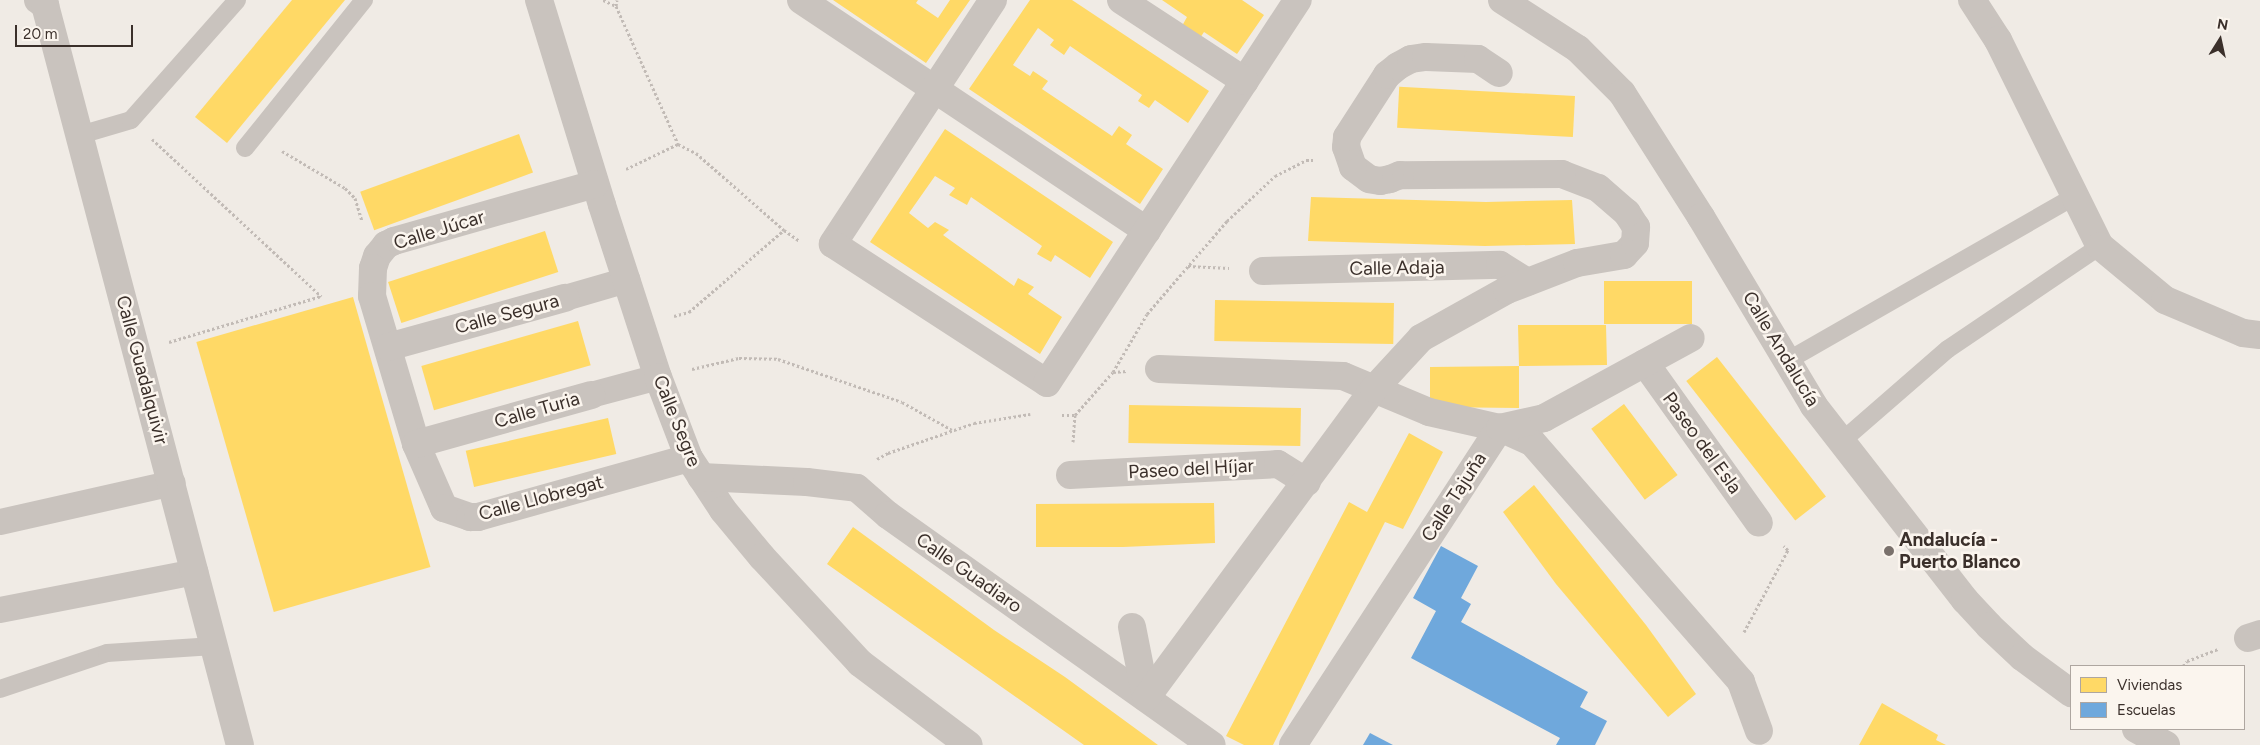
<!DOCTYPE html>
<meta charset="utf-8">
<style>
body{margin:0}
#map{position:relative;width:2260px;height:745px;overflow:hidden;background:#f0ebe5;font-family:Figtree,sans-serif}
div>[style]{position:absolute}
.homes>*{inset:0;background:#ffd966;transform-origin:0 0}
.schools>*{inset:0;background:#6fa8dc}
.path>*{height:3px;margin-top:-1.5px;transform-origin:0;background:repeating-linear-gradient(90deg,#c2bbb6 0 2.5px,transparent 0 5px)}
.service>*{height:18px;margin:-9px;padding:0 9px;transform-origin:9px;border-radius:9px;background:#c9c3be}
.pedestrian>*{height:26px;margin:-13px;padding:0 13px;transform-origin:13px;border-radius:13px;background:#c9c3be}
.minor>*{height:28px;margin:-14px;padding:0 14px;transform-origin:14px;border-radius:14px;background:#c9c3be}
.dots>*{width:14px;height:14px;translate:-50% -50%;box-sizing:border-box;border:2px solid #fbf5ee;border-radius:50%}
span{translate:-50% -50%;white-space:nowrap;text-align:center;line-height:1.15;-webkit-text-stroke:5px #fbf5ee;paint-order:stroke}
.street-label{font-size:19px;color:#3b302b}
.poi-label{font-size:19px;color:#3b302b;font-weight:700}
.left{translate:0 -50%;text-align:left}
.legend{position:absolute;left:2070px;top:665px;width:175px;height:65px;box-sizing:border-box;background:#fbf5ee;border:1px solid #aea6a0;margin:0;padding:6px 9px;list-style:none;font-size:15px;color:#3b302b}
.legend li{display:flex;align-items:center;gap:10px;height:25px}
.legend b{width:25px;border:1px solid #aea6a0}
.north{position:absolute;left:2195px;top:15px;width:50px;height:50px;-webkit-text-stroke:4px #fbf5ee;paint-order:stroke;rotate:10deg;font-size:14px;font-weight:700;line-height:20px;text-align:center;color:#3b302b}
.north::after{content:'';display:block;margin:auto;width:18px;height:22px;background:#3b302b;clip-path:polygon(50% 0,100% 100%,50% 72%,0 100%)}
.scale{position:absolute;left:15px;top:25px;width:118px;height:22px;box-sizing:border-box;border:2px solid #3b302b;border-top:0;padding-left:6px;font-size:15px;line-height:18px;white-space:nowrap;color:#3b302b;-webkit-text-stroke:4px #fbf5ee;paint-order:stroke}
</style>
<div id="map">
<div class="homes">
<i style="clip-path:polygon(292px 0,345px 0,227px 143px,195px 117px)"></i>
<i style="clip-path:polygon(833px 0,918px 0,916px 3px,938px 18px,950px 0,970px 0,926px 63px)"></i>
<i style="clip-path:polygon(1030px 0,1072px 0,1209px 91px,1188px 123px,1155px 100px,1149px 108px,1138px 101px,1142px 95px,1070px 46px,1064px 55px,1050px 45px,1054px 40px,1038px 28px,1013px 65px,1030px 76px,1033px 71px,1048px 81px,1042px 89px,1112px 136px,1119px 126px,1132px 135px,1126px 144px,1163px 169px,1140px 204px,969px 89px)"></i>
<i style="clip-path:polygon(1162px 0,1242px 0,1264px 15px,1237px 54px,1204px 32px,1200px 38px,1182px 26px,1187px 17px)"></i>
<i style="left:1575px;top:96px;width:41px;height:176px;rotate:93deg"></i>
<i style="clip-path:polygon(945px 129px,1113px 242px,1090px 278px,1055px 255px,1051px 262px,1037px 254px,1042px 246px,971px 197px,967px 205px,949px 195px,955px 188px,935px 176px,909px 213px,928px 228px,935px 222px,949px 230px,943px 235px,1014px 286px,1018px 278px,1034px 287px,1028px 294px,1062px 317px,1040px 354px,870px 242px)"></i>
<i style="left:519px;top:134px;width:41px;height:169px;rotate:70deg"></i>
<i style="clip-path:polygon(1311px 197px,1486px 202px,1572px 200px,1575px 244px,1485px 246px,1308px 241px)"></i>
<i style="left:545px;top:231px;width:43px;height:165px;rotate:72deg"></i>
<i style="left:1692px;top:281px;width:43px;height:88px;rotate:90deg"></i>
<i style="left:353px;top:297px;width:281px;height:163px;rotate:74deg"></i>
<i style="left:1215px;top:300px;width:179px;height:41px;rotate:1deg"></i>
<i style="left:578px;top:321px;width:46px;height:163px;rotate:74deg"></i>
<i style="clip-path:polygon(1518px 325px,1606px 325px,1607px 365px,1519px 366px,1519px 408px,1430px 407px,1430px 367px,1519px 366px)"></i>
<i style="left:1717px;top:357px;width:177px;height:39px;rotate:52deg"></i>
<i style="left:1624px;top:404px;width:89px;height:41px;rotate:53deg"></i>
<i style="left:1129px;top:405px;width:172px;height:38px;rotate:1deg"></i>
<i style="left:608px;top:418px;width:37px;height:146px;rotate:77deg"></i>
<i style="clip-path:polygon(1409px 433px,1443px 452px,1403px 529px,1385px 522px,1273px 745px,1244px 745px,1226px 736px,1349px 502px,1367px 512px)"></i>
<i style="clip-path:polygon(1534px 485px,1646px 625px,1696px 694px,1668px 717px,1556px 584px,1503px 512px)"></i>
<i style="clip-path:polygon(1214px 503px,1215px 543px,1123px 547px,1036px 547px,1036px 504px)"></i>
<i style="clip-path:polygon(853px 527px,994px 630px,1065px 677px,1158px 745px,1084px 745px,827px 564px)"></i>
<i style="clip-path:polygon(1882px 703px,1938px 735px,1936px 740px,1946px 745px,1859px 745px)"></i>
</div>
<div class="schools">
<i style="clip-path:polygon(1441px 546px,1478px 566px,1461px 598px,1471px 604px,1461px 622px,1588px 692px,1580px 707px,1607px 721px,1595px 745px,1556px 745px,1560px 738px,1411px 658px,1436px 611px,1413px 598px)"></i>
<i style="clip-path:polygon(1370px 733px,1393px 745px,1363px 745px)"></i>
</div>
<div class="path">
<i style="left:603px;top:0;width:14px;rotate:25deg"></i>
<i style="left:616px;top:6px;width:151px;rotate:65.8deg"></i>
<i style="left:616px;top:6px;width:6px;rotate:-81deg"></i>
<i style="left:152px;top:139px;width:231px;rotate:42.9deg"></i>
<i style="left:282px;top:151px;width:73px;rotate:30.4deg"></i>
<i style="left:345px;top:188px;width:14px;rotate:45deg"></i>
<i style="left:355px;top:198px;width:24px;rotate:73deg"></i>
<i style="left:626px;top:169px;width:58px;rotate:-25.7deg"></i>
<i style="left:678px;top:144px;width:20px;rotate:27deg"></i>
<i style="left:696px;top:153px;width:117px;rotate:41.2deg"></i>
<i style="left:1188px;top:266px;width:41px;rotate:2.8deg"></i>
<i style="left:674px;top:316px;width:16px;rotate:-15deg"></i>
<i style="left:689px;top:312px;width:125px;rotate:-40.8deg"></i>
<i style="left:784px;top:230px;width:19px;rotate:35deg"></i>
<i style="left:169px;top:342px;width:159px;rotate:-16.8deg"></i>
<i style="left:692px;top:369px;width:48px;rotate:-13.2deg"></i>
<i style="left:739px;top:358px;width:39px;rotate:1deg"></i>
<i style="left:778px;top:359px;width:131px;rotate:19.1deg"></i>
<i style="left:902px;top:402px;width:57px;rotate:29.2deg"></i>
<i style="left:1113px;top:372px;width:14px;rotate:-4deg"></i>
<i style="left:1062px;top:415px;width:13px"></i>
<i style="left:1075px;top:415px;width:57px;rotate:-48.5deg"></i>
<i style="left:1113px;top:372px;width:67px;rotate:-59.6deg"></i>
<i style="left:1147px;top:314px;width:123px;rotate:-49.3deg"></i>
<i style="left:1227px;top:221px;width:66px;rotate:-43.2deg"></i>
<i style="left:1275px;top:176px;width:35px;rotate:-27deg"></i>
<i style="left:1306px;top:160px;width:7px"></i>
<i style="left:1073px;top:442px;width:27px;rotate:-86deg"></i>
<i style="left:877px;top:459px;width:13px;rotate:-29deg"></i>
<i style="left:888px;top:453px;width:91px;rotate:-19.2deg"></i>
<i style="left:974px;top:423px;width:57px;rotate:-9.1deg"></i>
<i style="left:1744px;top:632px;width:93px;rotate:-61.8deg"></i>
<i style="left:1788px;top:550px;width:6px;rotate:-135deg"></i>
<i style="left:2183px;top:666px;width:6px;rotate:-51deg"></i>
<i style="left:2187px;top:661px;width:33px;rotate:-21deg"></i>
</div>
<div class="service">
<i style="left:80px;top:135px;width:53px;rotate:-16.4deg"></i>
<i style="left:131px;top:120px;width:160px;rotate:-48.5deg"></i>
<i style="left:245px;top:148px;width:190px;rotate:-51.2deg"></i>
<i style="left:1787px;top:361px;width:332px;rotate:-29.8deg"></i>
<i style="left:1842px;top:441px;width:140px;rotate:-41deg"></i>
<i style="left:1948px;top:349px;width:184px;rotate:-34.1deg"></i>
<i style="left:0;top:689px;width:113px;rotate:-18.6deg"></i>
<i style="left:107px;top:653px;width:107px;rotate:-3.7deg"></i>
</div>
<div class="pedestrian">
<i style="left:565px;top:298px;width:65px;rotate:-16.2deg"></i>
<i style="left:591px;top:395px;width:69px;rotate:-15deg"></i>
<i style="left:0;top:522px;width:177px;rotate:-12.7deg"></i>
<i style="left:0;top:610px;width:199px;rotate:-11deg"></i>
</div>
<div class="minor">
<i style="left:38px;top:0;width:9px;rotate:36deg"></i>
<i style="left:45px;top:5px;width:765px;rotate:75.24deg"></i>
<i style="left:539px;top:0;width:214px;rotate:72.9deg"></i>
<i style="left:602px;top:205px;width:181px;rotate:72deg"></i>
<i style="left:658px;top:377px;width:87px;rotate:69.1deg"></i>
<i style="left:689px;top:458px;width:62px;rotate:56.8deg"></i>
<i style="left:723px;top:510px;width:61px;rotate:50.3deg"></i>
<i style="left:762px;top:557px;width:144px;rotate:47.2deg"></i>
<i style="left:860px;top:663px;width:136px;rotate:37deg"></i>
<i style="left:801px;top:0;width:416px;rotate:33.7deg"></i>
<i style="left:993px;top:0;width:292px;rotate:123.3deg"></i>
<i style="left:833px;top:244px;width:255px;rotate:33deg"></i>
<i style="left:1047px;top:383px;width:458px;rotate:-56.8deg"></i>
<i style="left:1121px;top:0;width:148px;rotate:33.2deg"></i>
<i style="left:1502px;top:0;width:90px;rotate:32.8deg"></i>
<i style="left:1578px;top:49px;width:62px;rotate:45deg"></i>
<i style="left:1622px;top:93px;width:147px;rotate:57.5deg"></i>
<i style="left:1701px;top:217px;width:220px;rotate:59.1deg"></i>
<i style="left:1814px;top:406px;width:246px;rotate:52.1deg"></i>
<i style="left:1965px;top:600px;width:35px;rotate:47deg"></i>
<i style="left:1989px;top:626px;width:45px;rotate:43.2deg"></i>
<i style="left:2022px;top:657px;width:61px;rotate:36.3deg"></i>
<i style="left:1972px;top:0;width:48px;rotate:57deg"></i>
<i style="left:1998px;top:40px;width:230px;rotate:63.7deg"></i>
<i style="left:2100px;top:246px;width:85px;rotate:39.7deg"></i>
<i style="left:2165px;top:300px;width:85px;rotate:22.9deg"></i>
<i style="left:2243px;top:333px;width:17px;rotate:7deg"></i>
<i style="left:595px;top:184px;width:209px;rotate:164.2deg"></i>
<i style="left:394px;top:241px;width:9px;rotate:153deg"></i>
<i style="left:386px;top:245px;width:14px;rotate:129deg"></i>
<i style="left:377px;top:256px;width:13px;rotate:108deg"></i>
<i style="left:373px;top:268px;width:28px;rotate:92deg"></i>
<i style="left:372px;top:296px;width:154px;rotate:73.4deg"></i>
<i style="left:416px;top:444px;width:70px;rotate:66.4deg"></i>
<i style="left:444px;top:508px;width:28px;rotate:19deg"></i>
<i style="left:470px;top:517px;width:8px"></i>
<i style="left:478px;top:517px;width:219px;rotate:-15.6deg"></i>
<i style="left:1263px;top:271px;width:237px;rotate:-1.5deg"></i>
<i style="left:1500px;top:265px;width:32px;rotate:32deg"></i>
<i style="left:388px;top:347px;width:184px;rotate:-15.5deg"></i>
<i style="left:1645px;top:363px;width:196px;rotate:54.5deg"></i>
<i style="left:1159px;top:369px;width:184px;rotate:2.2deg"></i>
<i style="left:1343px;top:376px;width:93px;rotate:22.7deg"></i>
<i style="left:1429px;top:412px;width:73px;rotate:12.7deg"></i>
<i style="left:1500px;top:428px;width:35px;rotate:24deg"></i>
<i style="left:1532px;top:442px;width:318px;rotate:48.9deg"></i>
<i style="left:1741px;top:682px;width:52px;rotate:69.8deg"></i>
<i style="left:416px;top:444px;width:182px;rotate:-15.6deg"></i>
<i style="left:1070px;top:475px;width:208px;rotate:-3deg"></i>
<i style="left:1278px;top:464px;width:34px;rotate:32deg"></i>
<i style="left:701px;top:477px;width:106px;rotate:2.7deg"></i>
<i style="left:807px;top:482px;width:50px;rotate:6.8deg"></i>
<i style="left:857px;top:488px;width:41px;rotate:41.1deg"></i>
<i style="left:888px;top:515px;width:397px;rotate:35.4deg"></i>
<i style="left:1132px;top:627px;width:72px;rotate:78.8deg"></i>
<i style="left:2248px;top:638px;width:13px;rotate:-18deg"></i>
<i style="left:1146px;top:698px;width:384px;rotate:-53.6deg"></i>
<i style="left:1374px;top:389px;width:69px;rotate:-47.3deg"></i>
<i style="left:1421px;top:338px;width:98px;rotate:-29.2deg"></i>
<i style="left:1507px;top:290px;width:75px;rotate:-21.1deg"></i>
<i style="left:1577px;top:263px;width:48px;rotate:-9.7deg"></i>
<i style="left:1624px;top:255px;width:16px;rotate:-47deg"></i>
<i style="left:1635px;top:243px;width:16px;rotate:-86deg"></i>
<i style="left:1636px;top:227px;width:17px;rotate:-123deg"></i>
<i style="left:1627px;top:213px;width:38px;rotate:-139deg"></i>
<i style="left:1598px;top:188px;width:39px;rotate:-159deg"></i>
<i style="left:1562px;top:174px;width:162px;rotate:179.6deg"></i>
<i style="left:1400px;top:175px;width:11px;rotate:158deg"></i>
<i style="left:1390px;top:179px;width:10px;rotate:169deg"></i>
<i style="left:1380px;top:181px;width:11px;rotate:-170deg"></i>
<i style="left:1369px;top:179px;width:20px;rotate:-143deg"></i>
<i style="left:1353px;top:167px;width:21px;rotate:-109deg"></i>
<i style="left:1346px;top:147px;width:10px;rotate:-84deg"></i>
<i style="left:1347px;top:137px;width:74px;rotate:-57.2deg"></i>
<i style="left:1387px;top:75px;width:14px;rotate:-39deg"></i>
<i style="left:1398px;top:66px;width:15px;rotate:-28deg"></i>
<i style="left:1411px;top:59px;width:15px;rotate:-8deg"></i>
<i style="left:1426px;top:57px;width:52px;rotate:2.2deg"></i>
<i style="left:1478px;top:59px;width:25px;rotate:34deg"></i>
<i style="left:2136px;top:729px;width:34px;rotate:28deg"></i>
<i style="left:1293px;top:745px;width:379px;rotate:-56.9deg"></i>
<i style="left:1500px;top:428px;width:45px;rotate:-12.8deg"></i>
<i style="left:1544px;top:418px;width:167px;rotate:-28.6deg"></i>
</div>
<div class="dots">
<i style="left:1889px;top:551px;background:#7a716c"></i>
</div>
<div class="street-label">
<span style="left:439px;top:230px;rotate:-17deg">Calle Júcar</span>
<span style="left:1397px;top:268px;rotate:-1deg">Calle Adaja</span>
<span style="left:507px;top:314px;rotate:-15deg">Calle Segura</span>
<span style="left:1781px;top:349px;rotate:59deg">Calle Andalucía</span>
<span style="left:142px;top:370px;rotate:75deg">Calle Guadalquivir</span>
<span style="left:537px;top:410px;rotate:-16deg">Calle Turia</span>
<span style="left:677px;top:421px;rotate:68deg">Calle Segre</span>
<span style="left:1702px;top:443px;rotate:54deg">Paseo del Esla</span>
<span style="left:1191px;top:469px;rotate:-3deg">Paseo del Híjar</span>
<span style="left:1454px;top:497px;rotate:-57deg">Calle Tajuña</span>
<span style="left:541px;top:498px;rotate:-15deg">Calle Llobregat</span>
<span style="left:969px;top:573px;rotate:35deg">Calle Guadiaro</span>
</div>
<div class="poi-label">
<span class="left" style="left:1899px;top:551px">Andalucía -<br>Puerto Blanco</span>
</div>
<ul class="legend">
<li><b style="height:14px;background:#ffd966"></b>Viviendas</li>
<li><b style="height:14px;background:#6fa8dc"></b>Escuelas</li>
</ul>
<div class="north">N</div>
<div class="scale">20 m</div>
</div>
